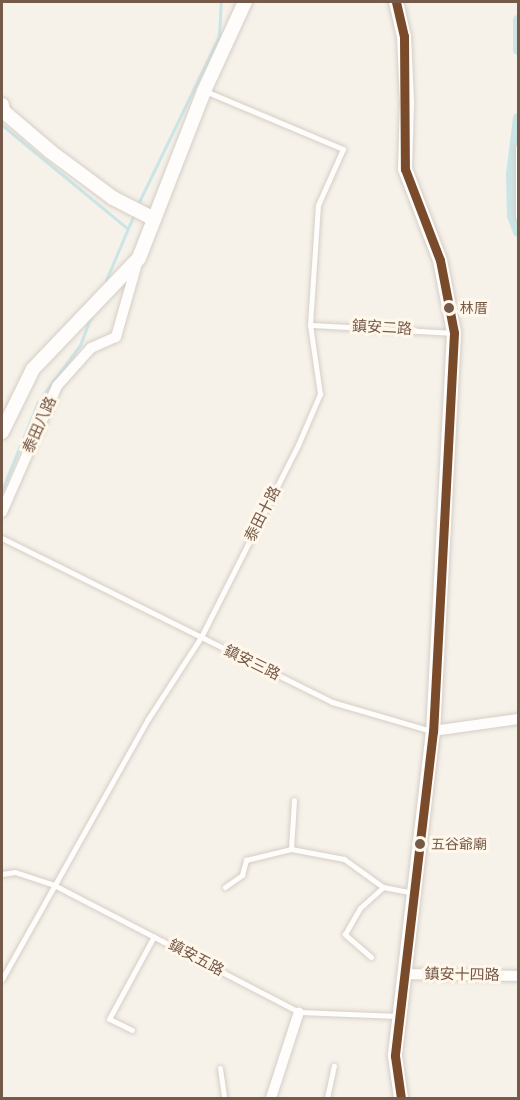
<!DOCTYPE html>
<meta charset="utf-8">
<style>
body{margin:0}
#map{position:relative;width:520px;height:1100px;overflow:hidden;background:#f6f2ea;font-family:Roboto,"Noto Sans TC",sans-serif}
div>[style]{position:absolute}
.stream>*{height:3px;margin:-1.5px;padding:0 1.5px;transform-origin:1.5px;border-radius:1.5px;background:#cbe5e7}
.canal>*{height:10px;margin:-5px;padding:0 5px;transform-origin:5px;border-radius:5px;background:#cbe5e7}
.roads{filter:drop-shadow(0 0 2px #d5cec6) drop-shadow(0 0 2px #d5cec6)}
.service>*{height:5px;margin:-2.5px;padding:0 2.5px;transform-origin:2.5px;border-radius:2.5px;background:#fefdfc}
.minor>*{height:10px;margin:-5px;padding:0 5px;transform-origin:5px;border-radius:5px;background:#fefdfc}
.tertiary>*{height:14px;margin:-7px;padding:0 7px;transform-origin:7px;border-radius:7px;background:#fefdfc}
.bus-1>*{height:9px;margin:-4.5px;padding:0 4.5px;transform-origin:4.5px;border-radius:4.5px;background:#7a4b2a}
.dots>*{width:16px;height:16px;translate:-50% -50%;box-sizing:border-box;border:3px solid #fff7ea;border-radius:50%}
span{translate:-50% -50%;white-space:nowrap;text-align:center;line-height:1.15;-webkit-text-stroke:6px #fff7ea;paint-order:stroke}
.bus-label{font-size:14px;color:#755949}
.left{translate:0 -50%;text-align:left}
.street-label{font-size:15px;color:#755949}
.frame{position:absolute;inset:0;border:3px solid #755949;pointer-events:none}
</style>
<div id="map">
<div class="stream">
<i style="left:2px;top:125px;width:162px;rotate:39.5deg"></i>
<i style="left:137px;top:206px;width:189px;rotate:-64.2deg"></i>
<i style="left:219px;top:36px;width:34px;rotate:-87deg"></i>
<i style="left:106px;top:280px;width:74px;rotate:-66.9deg"></i>
<i style="left:2px;top:490px;width:95px;rotate:-67.8deg"></i>
<i style="left:38px;top:402px;width:71px;rotate:-53.6deg"></i>
<i style="left:80px;top:345px;width:31px;rotate:-69deg"></i>
</div>
<div class="canal">
<i style="left:518px;top:20px;width:30px;rotate:90deg"></i>
<i style="left:518px;top:118px;width:56px;rotate:97.1deg"></i>
<i style="left:511px;top:174px;width:42px;rotate:88.6deg"></i>
<i style="left:512px;top:216px;width:17px;rotate:69deg"></i>
</div>
<div class="roads">
<div class="service">
<i style="left:518px;top:147px;width:70px;rotate:90deg"></i>
<i style="left:310px;top:325px;width:142px;rotate:3.2deg"></i>
<i style="left:2px;top:538px;width:369px;rotate:26.4deg"></i>
<i style="left:332px;top:702px;width:103px;rotate:16.3deg"></i>
<i style="left:291px;top:849px;width:49px;rotate:-86.5deg"></i>
<i style="left:2px;top:874px;width:13px;rotate:-9deg"></i>
<i style="left:15px;top:872px;width:41px;rotate:18.4deg"></i>
<i style="left:54px;top:885px;width:276px;rotate:27.4deg"></i>
<i style="left:299px;top:1012px;width:99px;rotate:2.3deg"></i>
<i style="left:225px;top:887px;width:21px;rotate:-35deg"></i>
<i style="left:242px;top:875px;width:16px;rotate:-75deg"></i>
<i style="left:246px;top:860px;width:46px;rotate:-13.7deg"></i>
<i style="left:291px;top:849px;width:54px;rotate:10.7deg"></i>
<i style="left:344px;top:859px;width:48px;rotate:35.7deg"></i>
<i style="left:383px;top:887px;width:31px;rotate:11deg"></i>
<i style="left:371px;top:957px;width:35px;rotate:-139deg"></i>
<i style="left:345px;top:934px;width:30px;rotate:-60deg"></i>
<i style="left:360px;top:908px;width:31px;rotate:-42deg"></i>
<i style="left:2px;top:979px;width:298px;rotate:-60.7deg"></i>
<i style="left:148px;top:719px;width:98px;rotate:-57.1deg"></i>
<i style="left:201px;top:637px;width:215px;rotate:-63.2deg"></i>
<i style="left:298px;top:445px;width:56px;rotate:-66.7deg"></i>
<i style="left:320px;top:394px;width:70px;rotate:-98.2deg"></i>
<i style="left:310px;top:325px;width:120px;rotate:-86.2deg"></i>
<i style="left:318px;top:205px;width:61px;rotate:-65.9deg"></i>
<i style="left:343px;top:149px;width:150px;rotate:-157.2deg"></i>
<i style="left:132px;top:1030px;width:25px;rotate:-154deg"></i>
<i style="left:109px;top:1019px;width:94px;rotate:-61.5deg"></i>
<i style="left:220px;top:1068px;width:30px;rotate:82deg"></i>
<i style="left:327px;top:1098px;width:33px;rotate:-78deg"></i>
</div>
<div class="minor">
<i style="left:2px;top:512px;width:137px;rotate:-66.4deg"></i>
<i style="left:57px;top:386px;width:51px;rotate:-48.2deg"></i>
<i style="left:91px;top:348px;width:27px;rotate:-24deg"></i>
<i style="left:116px;top:337px;width:80px;rotate:-74.1deg"></i>
<i style="left:433px;top:731px;width:86px;rotate:-8deg"></i>
<i style="left:406px;top:974px;width:112px;rotate:1deg"></i>
<i style="left:271px;top:1098px;width:90px;rotate:-72deg"></i>
</div>
<div class="tertiary">
<i style="left:396px;top:2px;width:35px;rotate:77deg"></i>
<i style="left:404px;top:36px;width:66px;rotate:87.4deg"></i>
<i style="left:407px;top:102px;width:67px;rotate:91.7deg"></i>
<i style="left:405px;top:169px;width:97px;rotate:69deg"></i>
<i style="left:440px;top:260px;width:74px;rotate:79.1deg"></i>
<i style="left:454px;top:333px;width:399px;rotate:93deg"></i>
<i style="left:433px;top:731px;width:327px;rotate:96.7deg"></i>
<i style="left:395px;top:1056px;width:42px;rotate:81.9deg"></i>
<i style="left:2px;top:105px;width:6px;rotate:81deg"></i>
<i style="left:3px;top:111px;width:63px;rotate:40.5deg"></i>
<i style="left:51px;top:152px;width:77px;rotate:36.6deg"></i>
<i style="left:113px;top:198px;width:46px;rotate:27.1deg"></i>
<i style="left:2px;top:432px;width:70px;rotate:-63.8deg"></i>
<i style="left:33px;top:369px;width:153px;rotate:-46.3deg"></i>
<i style="left:139px;top:258px;width:179px;rotate:-68.7deg"></i>
<i style="left:204px;top:91px;width:98px;rotate:-65.3deg"></i>
</div>
</div>
<div class="bus-1">
<i style="left:396px;top:2px;width:35px;rotate:77deg"></i>
<i style="left:404px;top:36px;width:133px;rotate:89.6deg"></i>
<i style="left:405px;top:169px;width:97px;rotate:69deg"></i>
<i style="left:440px;top:260px;width:74px;rotate:79.1deg"></i>
<i style="left:454px;top:333px;width:399px;rotate:93deg"></i>
<i style="left:433px;top:731px;width:327px;rotate:96.7deg"></i>
<i style="left:395px;top:1056px;width:42px;rotate:81.9deg"></i>
</div>
<div class="dots">
<i style="left:449px;top:308px;background:#755949"></i>
<i style="left:420px;top:844px;background:#755949"></i>
</div>
<div class="bus-label">
<span class="left" style="left:460px;top:308px">林厝</span>
<span class="left" style="left:431px;top:844px">五谷爺廟</span>
</div>
<div class="street-label">
<span style="left:382px;top:328px;rotate:3deg">鎮安二路</span>
<span style="left:40px;top:425px;rotate:-66deg">泰田八路</span>
<span style="left:263px;top:514px;rotate:-63deg">泰田十路</span>
<span style="left:252px;top:663px;rotate:26deg">鎮安三路</span>
<span style="left:196px;top:958px;rotate:28deg">鎮安五路</span>
<span style="left:462px;top:975px;rotate:1deg">鎮安十四路</span>
</div>
<div class="frame"></div>
</div>
